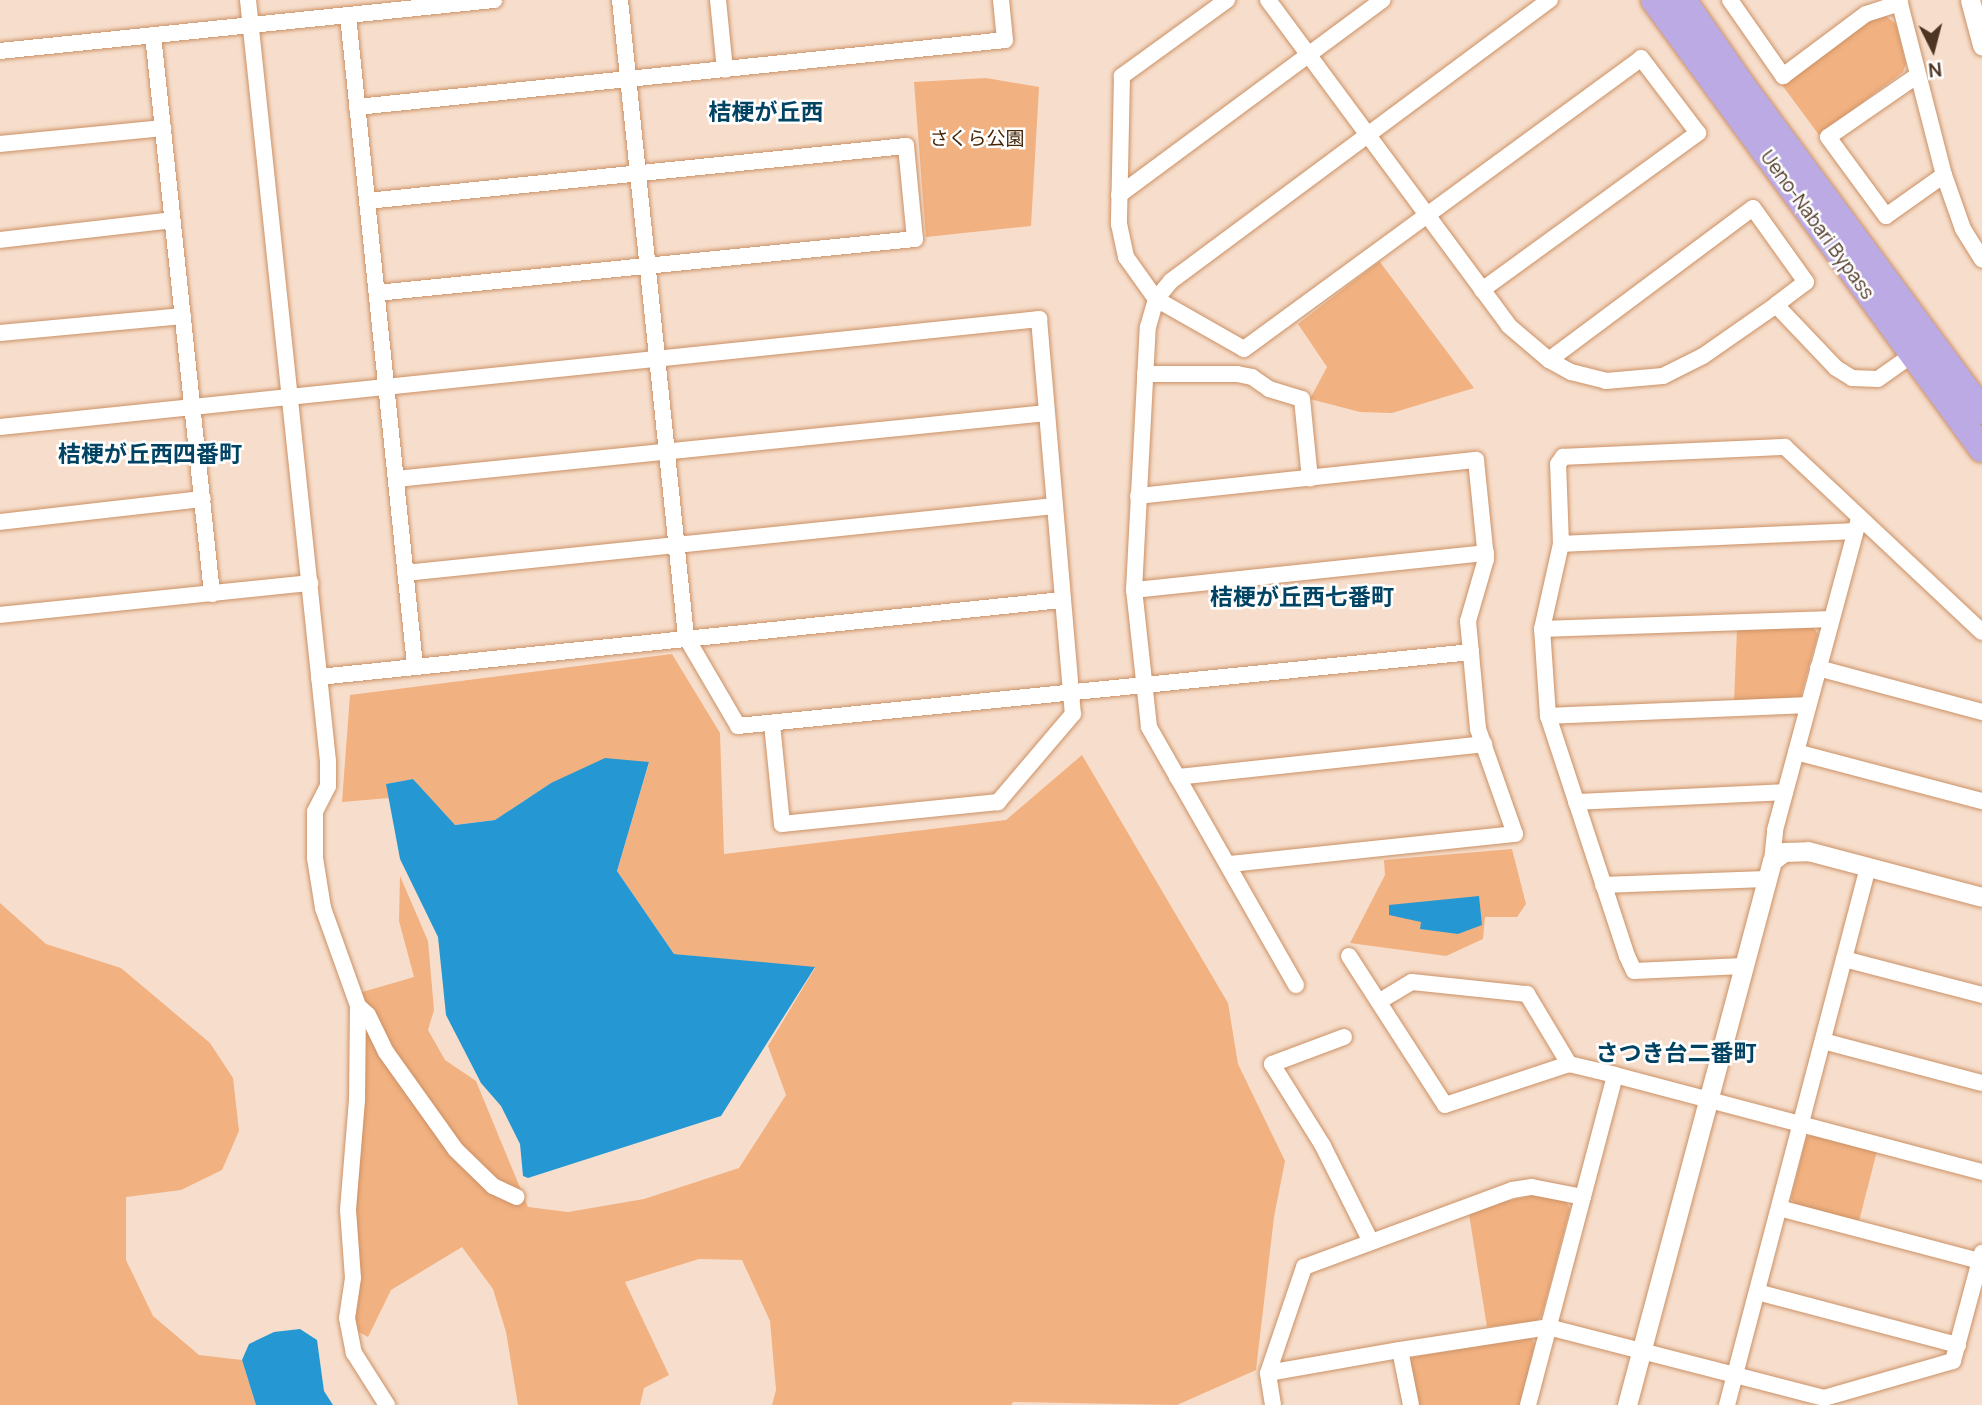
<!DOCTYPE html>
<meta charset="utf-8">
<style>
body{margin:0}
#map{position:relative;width:1982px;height:1405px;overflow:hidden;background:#f7decc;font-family:Manrope,"Noto Sans JP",sans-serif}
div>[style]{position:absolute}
.green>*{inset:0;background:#f1b181}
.water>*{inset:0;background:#2598d3}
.roads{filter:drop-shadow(0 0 2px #cb9165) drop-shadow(0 0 2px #cb9165)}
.minor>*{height:16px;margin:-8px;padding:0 8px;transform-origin:8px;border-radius:8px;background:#fff}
.tertiary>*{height:19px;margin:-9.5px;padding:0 9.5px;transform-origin:9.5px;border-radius:9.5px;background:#fff}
.trunk>*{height:26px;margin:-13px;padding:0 13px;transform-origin:13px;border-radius:13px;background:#bbaae3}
span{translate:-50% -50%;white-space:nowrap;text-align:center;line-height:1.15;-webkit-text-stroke:5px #fff;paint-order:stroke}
.park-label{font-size:19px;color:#462507}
.street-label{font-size:19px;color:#4e3523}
.quarter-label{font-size:23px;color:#004363;font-weight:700}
.north{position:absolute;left:1898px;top:14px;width:70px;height:70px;-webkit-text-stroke:5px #fff;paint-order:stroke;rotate:174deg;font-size:19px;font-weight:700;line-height:28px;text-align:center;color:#4e3523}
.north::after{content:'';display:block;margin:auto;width:24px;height:32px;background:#4e3523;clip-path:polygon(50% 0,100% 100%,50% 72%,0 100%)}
</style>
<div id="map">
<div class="green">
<i style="clip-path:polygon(1886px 16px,1896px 24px,1906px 64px,1903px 72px,1819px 135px,1782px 85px,1869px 21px)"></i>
<i style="clip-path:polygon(986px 78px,1039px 87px,1031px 226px,926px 237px,914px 82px)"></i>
<i style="clip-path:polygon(1380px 261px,1380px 262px,1474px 388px,1392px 413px,1360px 412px,1310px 399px,1327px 367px,1298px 324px)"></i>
<i style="clip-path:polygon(1814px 628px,1818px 634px,1800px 699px,1734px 702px,1737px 629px)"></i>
<i style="clip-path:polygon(672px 654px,720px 733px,724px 854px,1006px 820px,1082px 755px,1228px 1003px,1238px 1064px,1285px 1161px,1274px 1217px,1256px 1370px,1177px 1405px,1013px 1402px,1011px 1405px,772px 1405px,776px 1390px,770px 1321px,742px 1260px,699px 1259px,625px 1282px,669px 1375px,644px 1388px,640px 1405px,518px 1405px,506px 1332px,493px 1289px,462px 1247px,391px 1290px,368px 1337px,359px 1332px,353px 1318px,359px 993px,414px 977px,399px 921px,400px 876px,428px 941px,434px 1010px,428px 1030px,445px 1060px,476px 1081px,528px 1207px,568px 1212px,644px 1199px,739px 1168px,786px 1095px,768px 1046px,815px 968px,674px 954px,617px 871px,649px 763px,551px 783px,495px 820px,454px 825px,413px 779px,387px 784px,389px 798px,342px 802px,350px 695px)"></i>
<i style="clip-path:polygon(1512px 849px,1526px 904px,1517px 917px,1485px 917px,1483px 939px,1446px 956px,1350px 943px,1385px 875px,1384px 860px)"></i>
<i style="clip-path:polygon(0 903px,46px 944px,121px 968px,210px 1043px,233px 1078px,239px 1131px,222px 1170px,181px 1190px,126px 1197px,126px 1260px,153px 1316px,199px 1355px,242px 1360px,256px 1405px,0 1405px)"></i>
<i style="clip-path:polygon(1812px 1134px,1877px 1151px,1859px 1221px,1794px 1204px,1791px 1198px,1806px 1138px)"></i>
<i style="clip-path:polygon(1535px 1195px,1566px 1201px,1570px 1209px,1542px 1315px,1537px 1321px,1487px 1327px,1469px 1214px,1497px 1203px)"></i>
<i style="clip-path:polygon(1531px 1338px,1535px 1344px,1520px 1405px,1417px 1405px,1409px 1363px,1413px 1357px)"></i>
</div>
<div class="water">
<i style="clip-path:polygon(605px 758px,649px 762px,617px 871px,674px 954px,815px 967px,721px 1116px,528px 1178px,523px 1176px,520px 1144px,501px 1106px,481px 1083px,446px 1015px,438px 937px,400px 859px,386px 784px,413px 779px,455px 825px,495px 820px,551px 783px)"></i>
<i style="clip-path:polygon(1479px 896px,1482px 925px,1458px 934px,1420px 929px,1421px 922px,1389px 915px,1389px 905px)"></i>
<i style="clip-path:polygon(300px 1329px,317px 1340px,324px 1391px,333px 1405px,256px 1405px,242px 1360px,249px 1344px,274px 1332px)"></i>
</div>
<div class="roads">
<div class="minor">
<i style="left:248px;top:0;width:765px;rotate:84deg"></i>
<i style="left:328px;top:761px;width:25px;rotate:90deg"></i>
<i style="left:328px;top:786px;width:29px;rotate:117deg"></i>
<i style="left:315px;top:812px;width:46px;rotate:90deg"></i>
<i style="left:315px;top:858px;width:51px;rotate:80.9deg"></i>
<i style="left:323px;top:908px;width:104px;rotate:70.3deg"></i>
<i style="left:358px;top:1006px;width:94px;rotate:90.6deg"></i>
<i style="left:357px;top:1100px;width:110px;rotate:94.7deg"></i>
<i style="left:348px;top:1210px;width:68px;rotate:85.8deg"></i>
<i style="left:353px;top:1278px;width:40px;rotate:98.5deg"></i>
<i style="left:347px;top:1318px;width:36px;rotate:79deg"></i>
<i style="left:354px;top:1353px;width:62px;rotate:57.6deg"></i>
<i style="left:620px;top:0;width:640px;rotate:84.08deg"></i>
<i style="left:686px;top:637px;width:103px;rotate:59.7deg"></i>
<i style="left:738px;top:726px;width:737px;rotate:-5.76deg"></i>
<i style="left:718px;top:0;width:70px;rotate:84.3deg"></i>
<i style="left:1227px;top:0;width:130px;rotate:144.1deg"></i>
<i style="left:1122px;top:76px;width:148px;rotate:91.2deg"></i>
<i style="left:1119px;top:224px;width:34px;rotate:78deg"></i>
<i style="left:1126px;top:257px;width:52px;rotate:54.5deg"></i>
<i style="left:1156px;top:299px;width:101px;rotate:29.6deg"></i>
<i style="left:1244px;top:349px;width:492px;rotate:-36.2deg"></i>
<i style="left:1641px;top:58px;width:94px;rotate:52.8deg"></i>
<i style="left:1698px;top:133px;width:267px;rotate:144deg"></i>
<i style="left:1268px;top:0;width:405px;rotate:53.5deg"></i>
<i style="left:1509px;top:326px;width:52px;rotate:40.4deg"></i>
<i style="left:1549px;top:360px;width:25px;rotate:29deg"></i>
<i style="left:1571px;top:372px;width:36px;rotate:14deg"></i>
<i style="left:1606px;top:381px;width:57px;rotate:-5deg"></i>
<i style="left:1663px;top:376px;width:45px;rotate:-26.6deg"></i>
<i style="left:1703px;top:356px;width:89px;rotate:-34.9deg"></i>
<i style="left:1776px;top:305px;width:87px;rotate:46.4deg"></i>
<i style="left:1836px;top:368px;width:19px;rotate:32deg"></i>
<i style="left:1852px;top:378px;width:26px;rotate:2deg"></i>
<i style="left:1878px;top:379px;width:42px;rotate:-35.2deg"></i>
<i style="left:1730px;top:0;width:93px;rotate:55.1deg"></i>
<i style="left:1783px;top:76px;width:104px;rotate:-36.8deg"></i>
<i style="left:1866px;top:14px;width:36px;rotate:-18deg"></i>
<i style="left:1899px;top:0;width:181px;rotate:75.6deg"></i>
<i style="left:1944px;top:175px;width:57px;rotate:70.6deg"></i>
<i style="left:1963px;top:229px;width:36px;rotate:58deg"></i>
<i style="left:348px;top:16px;width:653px;rotate:84.11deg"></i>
<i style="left:153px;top:35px;width:562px;rotate:83.97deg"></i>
<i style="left:0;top:51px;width:497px;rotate:-5.9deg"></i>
<i style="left:1918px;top:75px;width:109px;rotate:145.4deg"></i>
<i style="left:1828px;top:137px;width:98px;rotate:53.7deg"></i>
<i style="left:1886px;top:216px;width:71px;rotate:-35.3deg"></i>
<i style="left:357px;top:107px;width:651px;rotate:-5.9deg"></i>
<i style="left:1005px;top:40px;width:40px;rotate:-95.7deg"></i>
<i style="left:0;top:144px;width:164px;rotate:-5.6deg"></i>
<i style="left:1119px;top:195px;width:328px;rotate:-36.5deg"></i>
<i style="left:367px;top:201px;width:542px;rotate:-5.83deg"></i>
<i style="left:906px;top:146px;width:93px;rotate:84.5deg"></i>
<i style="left:915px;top:239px;width:541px;rotate:174.27deg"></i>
<i style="left:0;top:240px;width:173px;rotate:-6.6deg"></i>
<i style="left:0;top:333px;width:184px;rotate:-5.3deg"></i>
<i style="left:1549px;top:360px;width:254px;rotate:-36.7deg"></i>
<i style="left:1753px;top:208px;width:91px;rotate:54.4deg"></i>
<i style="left:1806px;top:282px;width:38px;rotate:143deg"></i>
<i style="left:1145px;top:374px;width:92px"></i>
<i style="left:1237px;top:374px;width:15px;rotate:11deg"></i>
<i style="left:1252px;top:377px;width:21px;rotate:35deg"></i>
<i style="left:1269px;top:389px;width:34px;rotate:17deg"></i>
<i style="left:1302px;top:399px;width:80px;rotate:84.3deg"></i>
<i style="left:0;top:427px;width:1045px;rotate:-5.93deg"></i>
<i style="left:1039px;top:319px;width:396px;rotate:85.1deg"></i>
<i style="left:1073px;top:714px;width:116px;rotate:130.4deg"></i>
<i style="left:998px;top:802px;width:217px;rotate:174.2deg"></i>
<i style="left:782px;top:824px;width:101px;rotate:-95.7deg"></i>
<i style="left:396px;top:479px;width:654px;rotate:-5.79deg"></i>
<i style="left:1138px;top:496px;width:340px;rotate:-6.1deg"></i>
<i style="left:1476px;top:460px;width:100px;rotate:84.2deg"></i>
<i style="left:1486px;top:559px;width:65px;rotate:106.2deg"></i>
<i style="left:1468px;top:621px;width:108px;rotate:84.7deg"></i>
<i style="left:1478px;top:729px;width:111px;rotate:70.6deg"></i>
<i style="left:1515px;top:834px;width:288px;rotate:174deg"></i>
<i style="left:0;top:522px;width:204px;rotate:-6.5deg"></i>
<i style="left:1561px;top:544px;width:294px;rotate:-2.5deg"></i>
<i style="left:405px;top:573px;width:653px;rotate:-5.89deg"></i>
<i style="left:1134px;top:590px;width:354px;rotate:-6deg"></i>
<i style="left:0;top:615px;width:312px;rotate:-5.9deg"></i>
<i style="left:1542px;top:629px;width:289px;rotate:-2deg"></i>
<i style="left:1818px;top:668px;width:170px;rotate:15deg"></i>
<i style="left:319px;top:677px;width:747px;rotate:-5.92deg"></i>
<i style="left:1548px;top:716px;width:260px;rotate:-2.4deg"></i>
<i style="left:1796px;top:752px;width:192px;rotate:14.8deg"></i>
<i style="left:1177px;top:777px;width:309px;rotate:-6.1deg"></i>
<i style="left:1576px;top:802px;width:209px;rotate:-2.7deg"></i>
<i style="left:1772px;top:861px;width:31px;rotate:-84deg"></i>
<i style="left:1775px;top:830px;width:323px;rotate:-74.9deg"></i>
<i style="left:1603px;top:885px;width:162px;rotate:-2.1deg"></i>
<i style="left:1349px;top:956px;width:177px;rotate:57.2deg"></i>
<i style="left:1445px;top:1105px;width:131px;rotate:-18.3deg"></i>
<i style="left:1569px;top:1064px;width:47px;rotate:13.4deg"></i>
<i style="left:1844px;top:959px;width:143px;rotate:14.6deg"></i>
<i style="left:1743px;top:966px;width:109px;rotate:177.4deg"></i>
<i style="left:1634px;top:971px;width:17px;rotate:-115deg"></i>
<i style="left:1627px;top:956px;width:253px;rotate:-108.2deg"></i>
<i style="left:1548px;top:716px;width:87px;rotate:-93.9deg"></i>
<i style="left:1542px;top:629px;width:87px;rotate:-77.4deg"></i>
<i style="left:1561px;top:544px;width:80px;rotate:-92.1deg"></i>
<i style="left:1558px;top:464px;width:9px;rotate:-54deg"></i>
<i style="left:1563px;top:457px;width:222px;rotate:-2.6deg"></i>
<i style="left:1785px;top:447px;width:270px;rotate:43.2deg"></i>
<i style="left:1296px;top:985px;width:297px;rotate:-119.7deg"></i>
<i style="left:1149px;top:727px;width:138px;rotate:-96.2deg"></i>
<i style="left:1134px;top:590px;width:263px;rotate:-87deg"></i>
<i style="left:1148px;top:327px;width:29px;rotate:-74deg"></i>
<i style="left:1156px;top:299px;width:23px;rotate:-50deg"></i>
<i style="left:1171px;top:281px;width:472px;rotate:-36.6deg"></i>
<i style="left:1380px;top:1001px;width:37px;rotate:-31deg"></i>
<i style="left:1412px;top:982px;width:116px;rotate:6deg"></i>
<i style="left:1527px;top:994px;width:82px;rotate:59deg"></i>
<i style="left:358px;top:1006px;width:13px;rotate:42deg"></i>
<i style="left:368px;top:1015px;width:41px;rotate:64.1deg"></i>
<i style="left:386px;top:1052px;width:120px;rotate:54.5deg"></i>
<i style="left:456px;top:1150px;width:52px;rotate:44.2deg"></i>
<i style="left:493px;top:1186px;width:26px;rotate:25deg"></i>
<i style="left:1344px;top:1037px;width:77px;rotate:159.4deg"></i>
<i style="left:1272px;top:1064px;width:97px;rotate:58.1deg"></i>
<i style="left:1323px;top:1146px;width:107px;rotate:63.4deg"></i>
<i style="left:1823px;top:1041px;width:164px;rotate:14.8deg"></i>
<i style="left:1779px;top:1208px;width:208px;rotate:14.8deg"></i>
<i style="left:1757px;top:1292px;width:208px;rotate:14.8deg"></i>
<i style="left:1400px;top:1350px;width:150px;rotate:-8.8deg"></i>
<i style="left:1548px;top:1327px;width:285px;rotate:14.4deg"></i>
<i style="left:1824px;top:1398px;width:134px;rotate:-16deg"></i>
<i style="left:1953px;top:1361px;width:112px;rotate:-75deg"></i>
<i style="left:1268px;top:1373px;width:134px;rotate:-9.9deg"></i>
<i style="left:1400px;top:1350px;width:56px;rotate:78.7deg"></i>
<i style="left:1273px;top:1405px;width:32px;rotate:-99deg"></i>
<i style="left:1268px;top:1373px;width:112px;rotate:-71.2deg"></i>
<i style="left:1304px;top:1267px;width:222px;rotate:-20.3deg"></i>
<i style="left:1512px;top:1190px;width:20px;rotate:-9deg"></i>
<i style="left:1532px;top:1187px;width:52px;rotate:11.1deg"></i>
<i style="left:1528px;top:1405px;width:341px;rotate:-75.2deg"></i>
<i style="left:1615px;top:1075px;width:380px;rotate:14.8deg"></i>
<i style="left:1727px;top:1405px;width:556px;rotate:-75.31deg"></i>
</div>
<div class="tertiary">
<i style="left:1970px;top:0;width:47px;rotate:75.1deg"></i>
<i style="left:1627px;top:1405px;width:563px;rotate:-75.08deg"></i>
<i style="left:1772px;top:861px;width:15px;rotate:-37deg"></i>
<i style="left:1784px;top:852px;width:24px;rotate:-2deg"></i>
<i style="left:1808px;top:851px;width:180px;rotate:14.8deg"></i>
</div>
<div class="trunk">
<i style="left:1654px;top:0;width:556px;rotate:53.85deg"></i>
<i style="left:1683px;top:0;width:103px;rotate:55.2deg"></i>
<i style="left:1742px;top:85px;width:405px;rotate:53.6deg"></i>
</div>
</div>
<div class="park-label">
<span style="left:977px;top:139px">さくら公園</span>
</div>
<div class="street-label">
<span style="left:1817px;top:225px;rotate:54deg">Ueno-Nabari Bypass</span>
</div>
<div class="quarter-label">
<span style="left:766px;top:111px">桔梗が丘西</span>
<span style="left:150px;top:453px">桔梗が丘西四番町</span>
<span style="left:1302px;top:596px">桔梗が丘西七番町</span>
<span style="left:1676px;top:1052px">さつき台二番町</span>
</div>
<div class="north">N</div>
</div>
